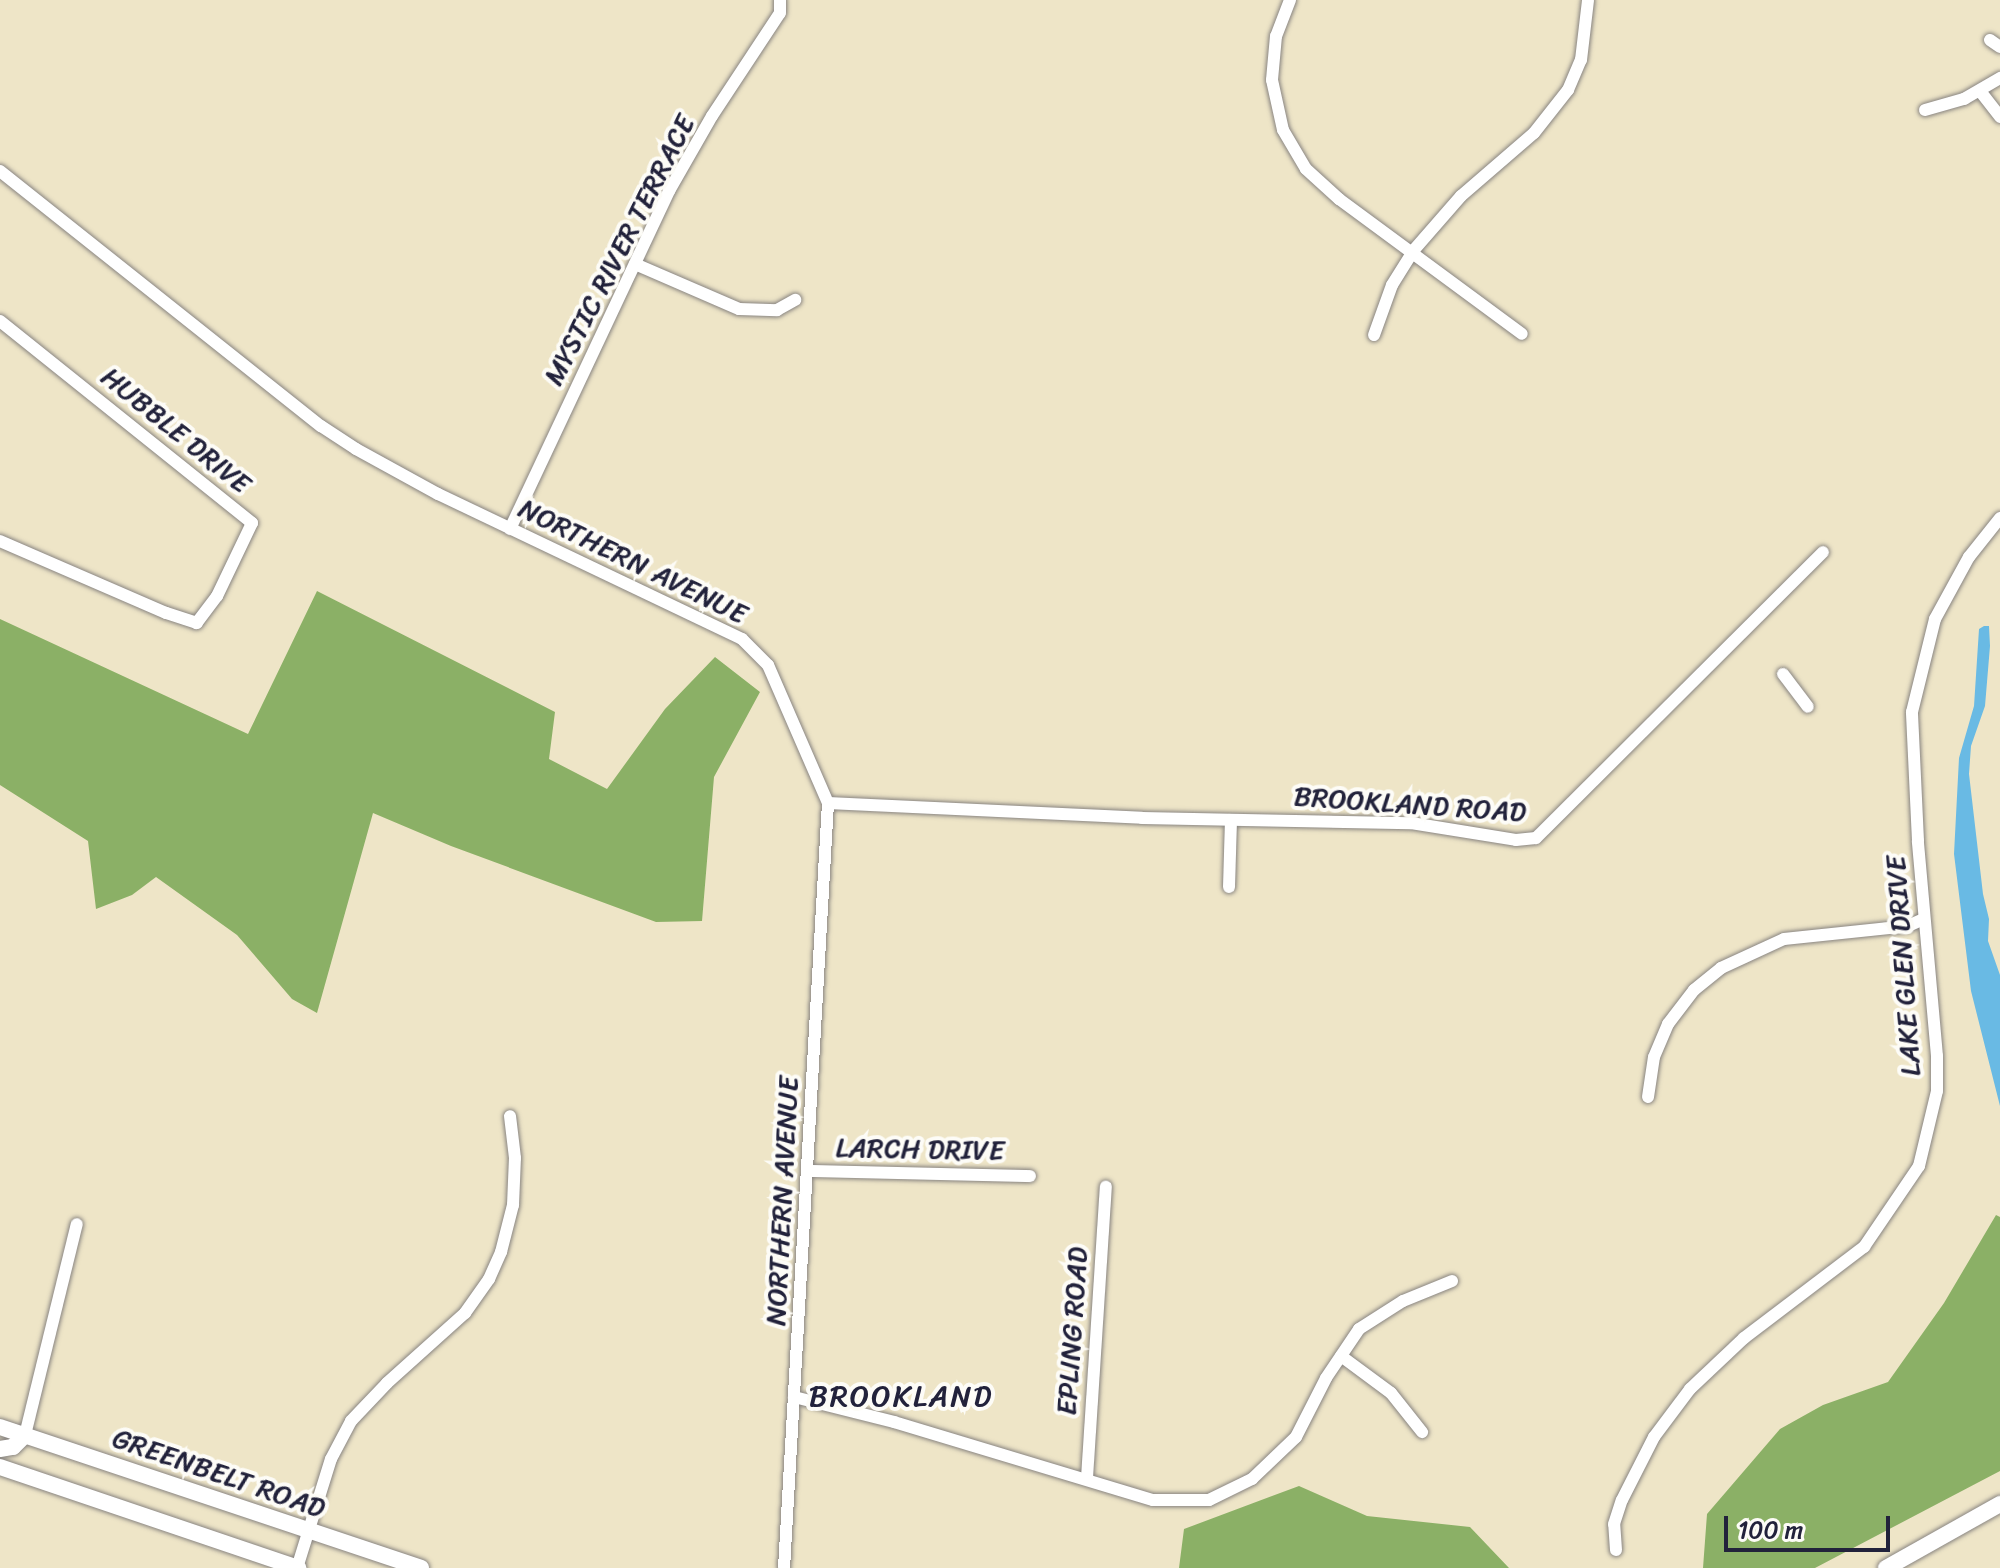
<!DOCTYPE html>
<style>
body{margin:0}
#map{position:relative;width:2000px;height:1568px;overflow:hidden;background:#eee5c7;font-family:Sriracha,sans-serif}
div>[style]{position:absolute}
.forest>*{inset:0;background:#8bb066}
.water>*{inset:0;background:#69bae4}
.roads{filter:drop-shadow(0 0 2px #888481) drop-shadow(0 0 2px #888481)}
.minor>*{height:12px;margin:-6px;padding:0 6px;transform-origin:6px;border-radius:6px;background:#fff}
.major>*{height:16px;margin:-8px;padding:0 8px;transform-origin:8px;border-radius:8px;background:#fff}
span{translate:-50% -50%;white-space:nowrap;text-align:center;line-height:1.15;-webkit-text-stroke:8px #fdfcf7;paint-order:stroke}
.street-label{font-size:28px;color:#22223b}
.neighbourhood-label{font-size:30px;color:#22223b;letter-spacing:2px}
.scale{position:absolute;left:1724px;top:1516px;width:166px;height:36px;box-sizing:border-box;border:4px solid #22223b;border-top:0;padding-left:10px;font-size:24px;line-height:28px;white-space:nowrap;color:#22223b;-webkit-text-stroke:6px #fdfcf7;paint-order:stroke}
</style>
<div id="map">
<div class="forest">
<i style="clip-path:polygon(317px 591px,555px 712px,549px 759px,607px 789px,665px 709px,715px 657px,760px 692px,714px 777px,702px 921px,656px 922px,451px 846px,373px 813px,317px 1013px,292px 999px,237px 935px,156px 877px,132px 895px,96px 909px,88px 841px,0 785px,0 619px,248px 734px)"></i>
<i style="clip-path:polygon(1996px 1215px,2000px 1217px,2000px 1471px,1815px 1568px,1703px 1568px,1707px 1514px,1780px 1429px,1823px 1405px,1888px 1382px,1944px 1303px)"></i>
<i style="clip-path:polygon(1299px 1486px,1367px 1516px,1470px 1527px,1509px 1568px,1179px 1568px,1184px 1529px)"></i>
</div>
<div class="water">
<i style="clip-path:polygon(1984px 626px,1989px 626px,1990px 646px,1985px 706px,1971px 746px,1969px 774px,1983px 894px,1989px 919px,1988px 941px,2000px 975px,2000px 1106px,1971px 991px,1954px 854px,1959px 758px,1974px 706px,1979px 629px)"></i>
</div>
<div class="roads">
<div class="minor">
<i style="left:1290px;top:0;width:39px;rotate:111deg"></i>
<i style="left:1276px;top:36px;width:44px;rotate:95.2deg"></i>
<i style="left:1272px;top:80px;width:51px;rotate:77.6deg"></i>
<i style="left:1283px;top:130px;width:45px;rotate:59.5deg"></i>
<i style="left:1306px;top:169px;width:45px;rotate:42.3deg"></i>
<i style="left:1339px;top:199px;width:227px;rotate:36.4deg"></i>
<i style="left:1990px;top:40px;width:12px;rotate:35deg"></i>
<i style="left:1980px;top:91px;width:33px;rotate:52deg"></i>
<i style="left:1925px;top:110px;width:41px;rotate:-15.8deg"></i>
<i style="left:1964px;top:99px;width:42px;rotate:-30.3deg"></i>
<i style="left:0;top:171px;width:410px;rotate:38.5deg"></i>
<i style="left:321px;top:426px;width:42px;rotate:33.3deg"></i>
<i style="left:356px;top:449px;width:94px;rotate:28.8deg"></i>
<i style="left:438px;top:494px;width:337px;rotate:25.5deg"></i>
<i style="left:742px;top:639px;width:37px;rotate:45deg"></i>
<i style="left:768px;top:665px;width:150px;rotate:66.5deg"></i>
<i style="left:828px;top:803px;width:766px;rotate:93.29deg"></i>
<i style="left:635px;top:264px;width:113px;rotate:23.4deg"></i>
<i style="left:739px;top:309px;width:38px;rotate:2deg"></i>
<i style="left:777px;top:310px;width:21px;rotate:-29deg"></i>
<i style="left:0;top:321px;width:323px;rotate:38.7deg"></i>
<i style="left:252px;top:523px;width:81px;rotate:115.6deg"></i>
<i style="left:217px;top:596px;width:34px;rotate:127deg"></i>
<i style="left:197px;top:623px;width:33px;rotate:-162deg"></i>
<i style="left:166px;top:613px;width:181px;rotate:-156.6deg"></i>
<i style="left:1374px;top:335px;width:53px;rotate:-70.2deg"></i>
<i style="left:1392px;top:285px;width:40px;rotate:-58deg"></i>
<i style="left:1413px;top:251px;width:73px;rotate:-48.9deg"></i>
<i style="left:1461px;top:196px;width:96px;rotate:-40.8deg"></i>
<i style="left:1534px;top:133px;width:55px;rotate:-51.7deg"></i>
<i style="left:1568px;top:90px;width:33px;rotate:-67deg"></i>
<i style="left:1581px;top:60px;width:60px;rotate:-83.3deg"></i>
<i style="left:510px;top:529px;width:374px;rotate:-64.8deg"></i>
<i style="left:669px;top:191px;width:86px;rotate:-60.2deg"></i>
<i style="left:712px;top:116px;width:123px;rotate:-56.6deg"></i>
<i style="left:780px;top:13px;width:13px;rotate:-90deg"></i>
<i style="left:1783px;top:674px;width:41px;rotate:52.9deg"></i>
<i style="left:828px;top:803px;width:314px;rotate:2.7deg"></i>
<i style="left:1142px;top:818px;width:269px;rotate:1.1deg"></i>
<i style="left:1411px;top:823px;width:106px;rotate:9.2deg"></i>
<i style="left:1516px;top:840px;width:20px;rotate:-6deg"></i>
<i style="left:1536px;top:838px;width:405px;rotate:-44.9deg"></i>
<i style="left:1229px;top:887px;width:67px;rotate:-88.3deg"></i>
<i style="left:1648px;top:1097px;width:40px;rotate:-81.5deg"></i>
<i style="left:1654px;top:1057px;width:36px;rotate:-67deg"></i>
<i style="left:1668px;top:1024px;width:43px;rotate:-52.6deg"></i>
<i style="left:1694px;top:990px;width:35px;rotate:-39deg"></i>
<i style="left:1721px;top:968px;width:69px;rotate:-24.7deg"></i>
<i style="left:1784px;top:939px;width:125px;rotate:-6deg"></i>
<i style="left:1908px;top:926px;width:17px;rotate:-24deg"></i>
<i style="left:808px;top:1171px;width:222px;rotate:1.3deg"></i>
<i style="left:1341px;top:1356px;width:62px;rotate:36.5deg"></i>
<i style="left:1391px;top:1393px;width:50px;rotate:51.5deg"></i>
<i style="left:794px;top:1397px;width:103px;rotate:14deg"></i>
<i style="left:894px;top:1422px;width:270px;rotate:16.8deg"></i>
<i style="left:1153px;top:1500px;width:56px"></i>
<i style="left:1209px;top:1500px;width:48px;rotate:-26deg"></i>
<i style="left:1252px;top:1479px;width:61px;rotate:-43.7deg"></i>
<i style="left:1296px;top:1437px;width:66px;rotate:-63deg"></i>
<i style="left:1326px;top:1378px;width:59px;rotate:-56deg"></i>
<i style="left:1359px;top:1329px;width:52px;rotate:-32.5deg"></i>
<i style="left:1403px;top:1301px;width:53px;rotate:-22.2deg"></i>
<i style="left:25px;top:1435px;width:217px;rotate:-76.2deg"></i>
<i style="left:1087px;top:1478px;width:292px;rotate:-86.3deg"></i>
<i style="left:1616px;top:1550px;width:26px;rotate:-94deg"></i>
<i style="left:1614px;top:1524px;width:25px;rotate:-72deg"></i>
<i style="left:1622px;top:1500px;width:71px;rotate:-63.1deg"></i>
<i style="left:1654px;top:1437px;width:60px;rotate:-53.1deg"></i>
<i style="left:1690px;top:1389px;width:74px;rotate:-43.4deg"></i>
<i style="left:1744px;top:1338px;width:151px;rotate:-37.2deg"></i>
<i style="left:1864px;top:1247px;width:98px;rotate:-55.8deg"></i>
<i style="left:1919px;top:1166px;width:77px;rotate:-76.5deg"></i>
<i style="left:1937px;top:1091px;width:35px;rotate:-90deg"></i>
<i style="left:1937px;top:1056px;width:216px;rotate:-95.1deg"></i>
<i style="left:1918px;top:841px;width:129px;rotate:-92.7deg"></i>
<i style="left:1912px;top:712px;width:96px;rotate:-76.1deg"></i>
<i style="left:1935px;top:619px;width:71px;rotate:-61.3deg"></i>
<i style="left:1969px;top:557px;width:50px;rotate:-51.5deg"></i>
<i style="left:297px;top:1568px;width:114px;rotate:-72.7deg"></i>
<i style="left:331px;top:1459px;width:43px;rotate:-62.2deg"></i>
<i style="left:351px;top:1421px;width:52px;rotate:-46.5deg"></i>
<i style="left:387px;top:1383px;width:105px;rotate:-41.9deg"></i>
<i style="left:465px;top:1313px;width:42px;rotate:-54.8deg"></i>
<i style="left:489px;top:1279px;width:30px;rotate:-66deg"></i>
<i style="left:501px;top:1252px;width:49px;rotate:-75.7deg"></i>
<i style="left:513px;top:1205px;width:47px;rotate:-87.6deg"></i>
<i style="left:515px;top:1158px;width:42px;rotate:-96.8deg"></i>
</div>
<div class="major">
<i style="left:0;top:1427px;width:444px;rotate:18.5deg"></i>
<i style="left:0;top:1449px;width:13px;rotate:-9deg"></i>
<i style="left:13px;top:1447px;width:17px;rotate:-45deg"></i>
<i style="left:0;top:1467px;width:315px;rotate:18.7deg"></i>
<i style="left:1886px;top:1568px;width:131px;rotate:-29.3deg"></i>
</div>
</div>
<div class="street-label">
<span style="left:619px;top:250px;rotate:-63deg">MYSTIC RIVER TERRACE</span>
<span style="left:176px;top:430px;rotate:39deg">HUBBLE DRIVE</span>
<span style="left:633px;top:561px;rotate:26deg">NORTHERN AVENUE</span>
<span style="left:1410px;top:804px;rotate:4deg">BROOKLAND ROAD</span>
<span style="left:1903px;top:966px;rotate:-94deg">LAKE GLEN DRIVE</span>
<span style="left:920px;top:1149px;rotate:1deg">LARCH DRIVE</span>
<span style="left:782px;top:1201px;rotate:-87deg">NORTHERN AVENUE</span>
<span style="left:1072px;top:1331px;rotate:-86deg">EPLING ROAD</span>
<span style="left:219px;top:1473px;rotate:19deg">GREENBELT ROAD</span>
</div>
<div class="neighbourhood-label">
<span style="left:901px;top:1396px">BROOKLAND</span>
</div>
<div class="scale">100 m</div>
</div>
